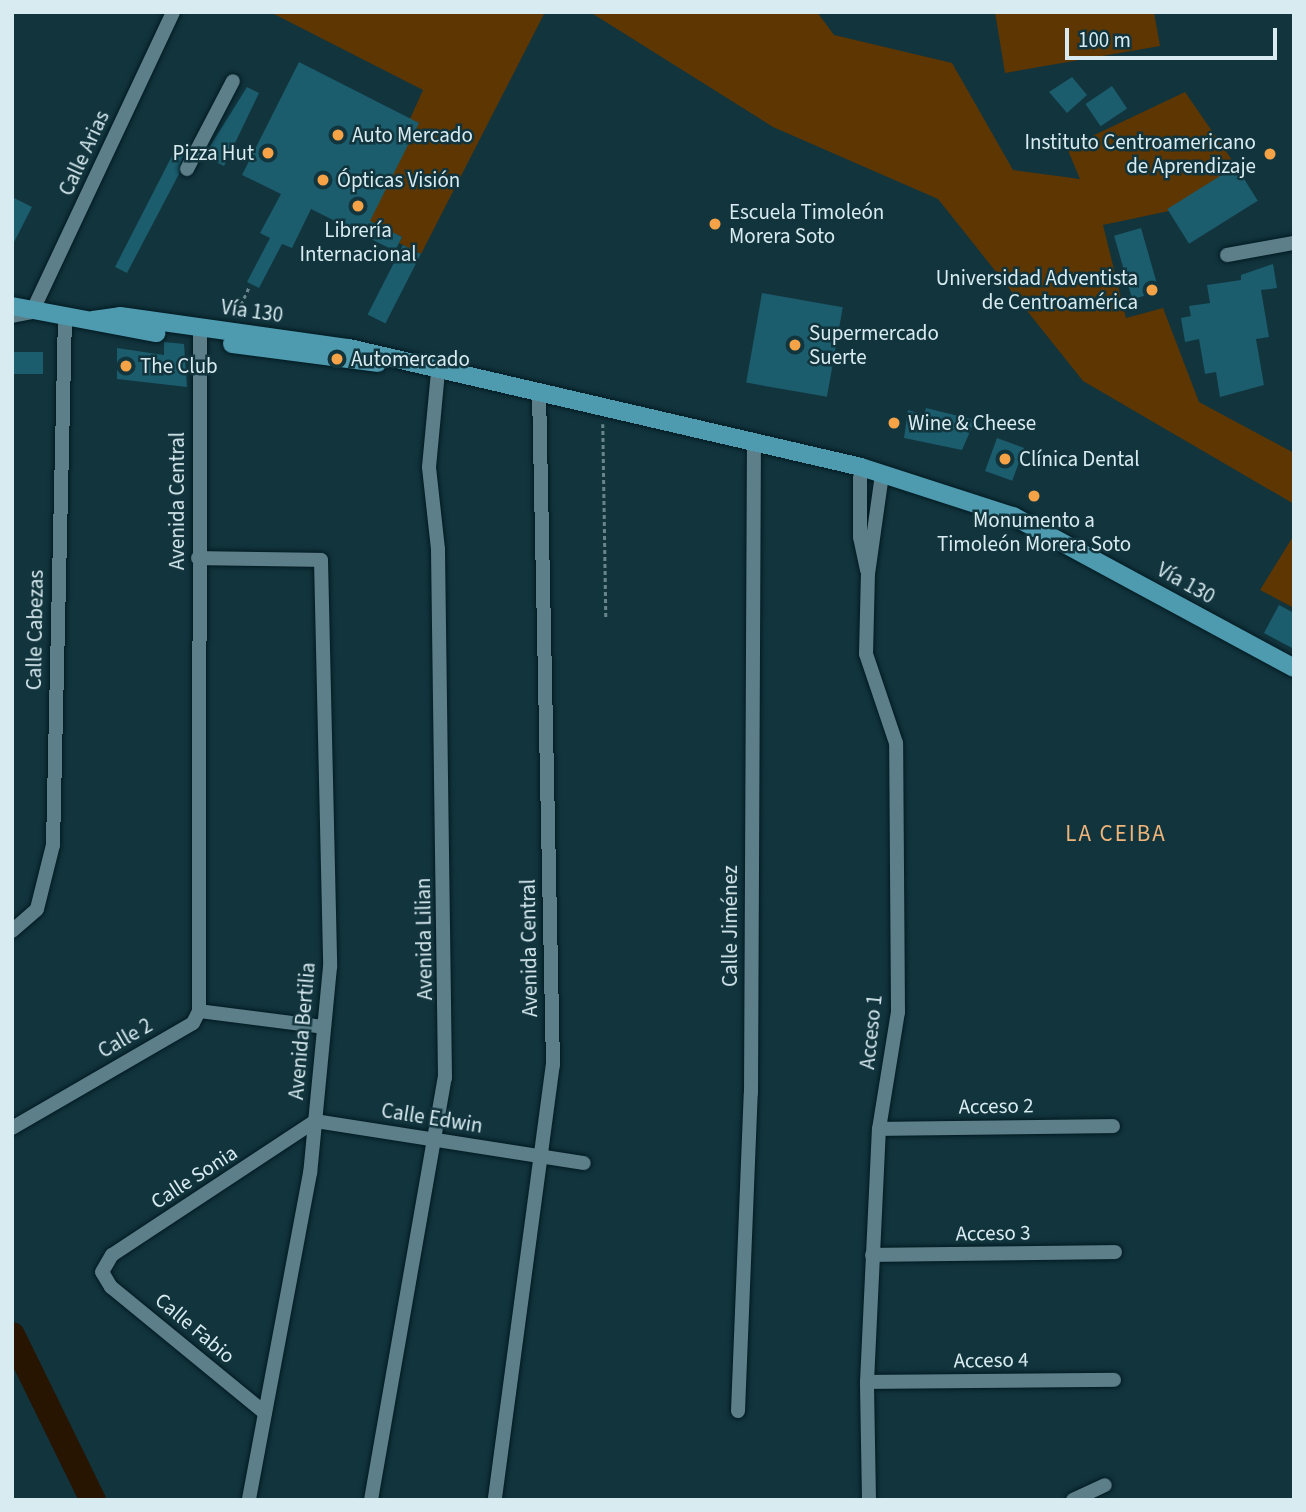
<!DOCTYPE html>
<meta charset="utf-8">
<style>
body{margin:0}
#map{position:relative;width:1306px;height:1512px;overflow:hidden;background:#12343d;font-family:"Source Sans 3",sans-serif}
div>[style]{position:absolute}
.green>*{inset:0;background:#5e3601}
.river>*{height:26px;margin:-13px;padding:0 13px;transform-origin:13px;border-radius:13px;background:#271401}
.building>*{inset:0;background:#1b5c6d;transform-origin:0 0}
.path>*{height:2.5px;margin-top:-1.25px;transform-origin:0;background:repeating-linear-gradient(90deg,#69858c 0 3.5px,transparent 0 7px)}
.roads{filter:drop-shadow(0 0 2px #021a21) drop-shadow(0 0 2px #021a21)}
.minor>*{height:14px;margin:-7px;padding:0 7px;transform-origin:7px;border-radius:7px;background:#5c7f8a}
.major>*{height:18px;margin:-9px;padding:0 9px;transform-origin:9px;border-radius:9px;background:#4e9bb0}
.dots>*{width:19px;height:19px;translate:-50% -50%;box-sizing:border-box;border:4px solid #12343d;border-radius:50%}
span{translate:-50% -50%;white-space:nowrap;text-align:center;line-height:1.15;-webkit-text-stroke:5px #12343d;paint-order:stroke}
.poi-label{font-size:21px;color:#d8ebf1}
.left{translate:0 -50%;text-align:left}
.right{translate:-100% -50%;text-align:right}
.street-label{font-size:21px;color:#d8ebf1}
.neighbourhood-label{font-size:23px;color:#eeb47a;letter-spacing:2px}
.frame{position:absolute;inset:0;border:14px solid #d8ebf1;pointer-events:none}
.scale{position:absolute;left:1065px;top:28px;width:212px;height:32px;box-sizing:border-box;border:4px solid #d8ebf1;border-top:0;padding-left:9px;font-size:21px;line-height:24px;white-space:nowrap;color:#d8ebf1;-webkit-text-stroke:5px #12343d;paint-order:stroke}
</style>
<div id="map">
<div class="green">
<i style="clip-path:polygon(270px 12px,545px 12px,421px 254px,399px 243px,402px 237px,361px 217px,419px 123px,410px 119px,423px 90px)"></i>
<i style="clip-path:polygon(590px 12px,817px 12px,834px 35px,952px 63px,1013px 170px,1080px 179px,1067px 148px,1185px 92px,1236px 166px,1169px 211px,1103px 225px,1126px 318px,1163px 308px,1199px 402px,1294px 453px,1294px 504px,1083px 381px,938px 199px,773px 127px)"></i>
<i style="clip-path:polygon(995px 12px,1154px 12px,1160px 46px,1005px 73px)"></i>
<i style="clip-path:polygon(1294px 535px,1294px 608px,1260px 590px)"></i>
</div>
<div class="river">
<i style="left:12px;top:1335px;width:184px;rotate:63.9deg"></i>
</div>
<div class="building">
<i style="clip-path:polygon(299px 62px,419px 123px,370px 221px,402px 237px,395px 251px,311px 209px,292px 248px,282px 244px,259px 288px,247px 282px,270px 238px,260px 233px,281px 194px,242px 175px)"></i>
<i style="clip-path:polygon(1072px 77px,1087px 95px,1067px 113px,1049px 92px)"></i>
<i style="left:1112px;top:86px;width:27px;height:32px;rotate:56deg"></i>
<i style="clip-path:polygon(247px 87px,259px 93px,224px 166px,204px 156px)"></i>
<i style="clip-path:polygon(175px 150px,184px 154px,179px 174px,127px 273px,115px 267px)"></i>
<i style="left:1236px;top:166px;width:41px;height:81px;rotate:58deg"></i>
<i style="clip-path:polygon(12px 197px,32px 207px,12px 246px)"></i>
<i style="left:1141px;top:228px;width:66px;height:28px;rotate:74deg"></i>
<i style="left:403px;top:245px;width:20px;height:78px;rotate:27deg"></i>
<i style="clip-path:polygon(1273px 264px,1277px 288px,1261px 290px,1269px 337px,1256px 339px,1264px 385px,1220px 397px,1216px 372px,1205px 374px,1199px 339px,1185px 342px,1181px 318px,1191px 316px,1189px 306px,1210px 303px,1207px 285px,1241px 280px,1241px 275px)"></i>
<i style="left:762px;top:293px;width:82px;height:91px;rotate:10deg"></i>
<i style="clip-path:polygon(164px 342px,184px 344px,187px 387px,117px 379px,117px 348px,164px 355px)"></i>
<i style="left:12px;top:352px;width:31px;height:22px"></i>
<i style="clip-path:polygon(926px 408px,975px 420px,962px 450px,904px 438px,908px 410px,924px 415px)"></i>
<i style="left:997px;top:438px;width:29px;height:35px;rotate:20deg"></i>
<i style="clip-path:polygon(1279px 605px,1294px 613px,1294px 649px,1264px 633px)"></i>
</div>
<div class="path">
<i style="left:235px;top:317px;width:35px;rotate:-65deg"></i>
<i style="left:603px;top:424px;width:195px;rotate:89.1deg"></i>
</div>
<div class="roads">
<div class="minor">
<i style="left:187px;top:169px;width:99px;rotate:-62.4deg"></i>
<i style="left:1227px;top:255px;width:68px;rotate:-10.2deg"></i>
<i style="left:12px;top:316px;width:20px;rotate:-11deg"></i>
<i style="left:32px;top:312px;width:331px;rotate:-64.8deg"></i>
<i style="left:860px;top:477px;width:60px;rotate:90deg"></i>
<i style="left:860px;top:537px;width:34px;rotate:78deg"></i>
<i style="left:198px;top:558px;width:123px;rotate:0.9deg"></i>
<i style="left:321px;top:560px;width:407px;rotate:88.7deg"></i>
<i style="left:330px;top:967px;width:207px;rotate:95.5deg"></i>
<i style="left:310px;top:1173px;width:333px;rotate:100.6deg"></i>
<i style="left:12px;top:931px;width:33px;rotate:-41deg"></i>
<i style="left:37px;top:909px;width:66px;rotate:-76deg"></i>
<i style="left:53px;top:845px;width:528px;rotate:-88.7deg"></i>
<i style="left:199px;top:1011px;width:684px;rotate:-89.92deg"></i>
<i style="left:12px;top:1128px;width:209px;rotate:-30.1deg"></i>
<i style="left:193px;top:1023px;width:13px;rotate:-63deg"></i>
<i style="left:199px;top:1011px;width:126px;rotate:7.3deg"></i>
<i style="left:879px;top:1129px;width:234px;rotate:-0.7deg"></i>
<i style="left:872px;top:1255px;width:243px;rotate:-0.7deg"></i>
<i style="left:867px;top:1382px;width:247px;rotate:-0.5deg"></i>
<i style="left:738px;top:1411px;width:318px;rotate:-87.7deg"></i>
<i style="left:751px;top:1093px;width:653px;rotate:-89.74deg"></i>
<i style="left:265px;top:1413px;width:199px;rotate:-140.7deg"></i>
<i style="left:111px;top:1287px;width:17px;rotate:-121deg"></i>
<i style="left:102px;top:1272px;width:20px;rotate:-60deg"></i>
<i style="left:112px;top:1255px;width:243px;rotate:-33.4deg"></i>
<i style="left:315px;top:1121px;width:272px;rotate:8.9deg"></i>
<i style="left:495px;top:1498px;width:437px;rotate:-82.4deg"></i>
<i style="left:553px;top:1065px;width:672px;rotate:-91.19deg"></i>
<i style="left:371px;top:1500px;width:428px;rotate:-80.1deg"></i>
<i style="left:445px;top:1078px;width:529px;rotate:-90.76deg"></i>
<i style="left:438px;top:549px;width:82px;rotate:-96.3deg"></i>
<i style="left:429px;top:467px;width:95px;rotate:-84.6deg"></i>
<i style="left:869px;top:1500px;width:118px;rotate:-91deg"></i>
<i style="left:867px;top:1382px;width:253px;rotate:-87.3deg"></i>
<i style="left:879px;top:1129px;width:119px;rotate:-80.8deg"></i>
<i style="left:898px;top:1012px;width:269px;rotate:-90.4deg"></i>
<i style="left:896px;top:743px;width:94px;rotate:-108.6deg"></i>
<i style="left:866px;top:654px;width:80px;rotate:-88.6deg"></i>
<i style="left:868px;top:574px;width:93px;rotate:-82deg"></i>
<i style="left:1073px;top:1500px;width:35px;rotate:-25deg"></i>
</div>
<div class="major">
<i style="left:12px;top:306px;width:147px;rotate:10.6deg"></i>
<i style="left:93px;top:320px;width:27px;rotate:-8deg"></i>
<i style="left:120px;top:316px;width:231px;rotate:8deg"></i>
<i style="left:349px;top:348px;width:526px;rotate:13.08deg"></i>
<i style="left:861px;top:467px;width:160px;rotate:17.9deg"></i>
<i style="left:1013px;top:516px;width:319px;rotate:28.4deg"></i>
<i style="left:232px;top:344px;width:147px;rotate:7.4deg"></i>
</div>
</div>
<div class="dots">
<i style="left:338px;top:135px;background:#f5a346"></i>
<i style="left:268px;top:153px;background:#f5a346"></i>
<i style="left:1270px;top:154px;background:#f5a346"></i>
<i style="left:323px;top:180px;background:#f5a346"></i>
<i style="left:358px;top:206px;background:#f5a346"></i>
<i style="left:715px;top:224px;background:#f5a346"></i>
<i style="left:1152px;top:290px;background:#f5a346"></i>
<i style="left:795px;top:345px;background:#f5a346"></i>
<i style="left:337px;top:359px;background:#f5a346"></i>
<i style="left:126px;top:366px;background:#f5a346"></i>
<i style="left:894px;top:423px;background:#f5a346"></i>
<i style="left:1005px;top:459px;background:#f5a346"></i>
<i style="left:1034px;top:496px;background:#f5a346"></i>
</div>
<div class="poi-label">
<span class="left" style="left:352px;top:135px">Auto Mercado</span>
<span class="right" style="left:1256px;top:154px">Instituto Centroamericano<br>de Aprendizaje</span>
<span class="right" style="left:254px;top:153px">Pizza Hut</span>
<span class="left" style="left:337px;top:180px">Ópticas Visión</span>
<span class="left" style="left:729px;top:224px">Escuela Timoleón<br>Morera Soto</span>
<span style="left:358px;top:242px">Librería<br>Internacional</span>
<span class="right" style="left:1138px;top:290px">Universidad Adventista<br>de Centroamérica</span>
<span class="left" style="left:809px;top:345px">Supermercado<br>Suerte</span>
<span class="left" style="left:351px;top:359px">Automercado</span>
<span class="left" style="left:140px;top:366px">The Club</span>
<span class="left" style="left:908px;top:423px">Wine &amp; Cheese</span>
<span class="left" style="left:1019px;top:459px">Clínica Dental</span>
<span style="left:1034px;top:532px">Monumento a<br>Timoleón Morera Soto</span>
</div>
<div class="street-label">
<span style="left:84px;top:153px;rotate:-65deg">Calle Arias</span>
<span style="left:252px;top:311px;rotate:8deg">Vía 130</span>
<span style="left:177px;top:501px;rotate:-90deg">Avenida Central</span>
<span style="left:1186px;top:583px;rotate:29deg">Vía 130</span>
<span style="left:35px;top:630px;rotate:-89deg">Calle Cabezas</span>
<span style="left:730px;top:926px;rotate:-90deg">Calle Jiménez</span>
<span style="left:424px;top:939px;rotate:-91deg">Avenida Lilian</span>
<span style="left:529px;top:948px;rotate:-91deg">Avenida Central</span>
<span style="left:302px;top:1031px;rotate:-85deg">Avenida Bertilia</span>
<span style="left:871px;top:1032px;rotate:-84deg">Acceso 1</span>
<span style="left:125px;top:1038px;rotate:-30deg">Calle 2</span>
<span style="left:996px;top:1106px;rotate:-1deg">Acceso 2</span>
<span style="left:432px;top:1118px;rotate:9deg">Calle Edwin</span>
<span style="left:194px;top:1177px;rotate:-33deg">Calle Sonia</span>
<span style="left:993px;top:1233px;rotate:-1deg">Acceso 3</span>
<span style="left:195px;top:1328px;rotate:40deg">Calle Fabio</span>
<span style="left:991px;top:1360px;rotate:-1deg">Acceso 4</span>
</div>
<div class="neighbourhood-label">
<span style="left:1116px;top:834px">LA CEIBA</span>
</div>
<div class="frame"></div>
<div class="scale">100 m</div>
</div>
